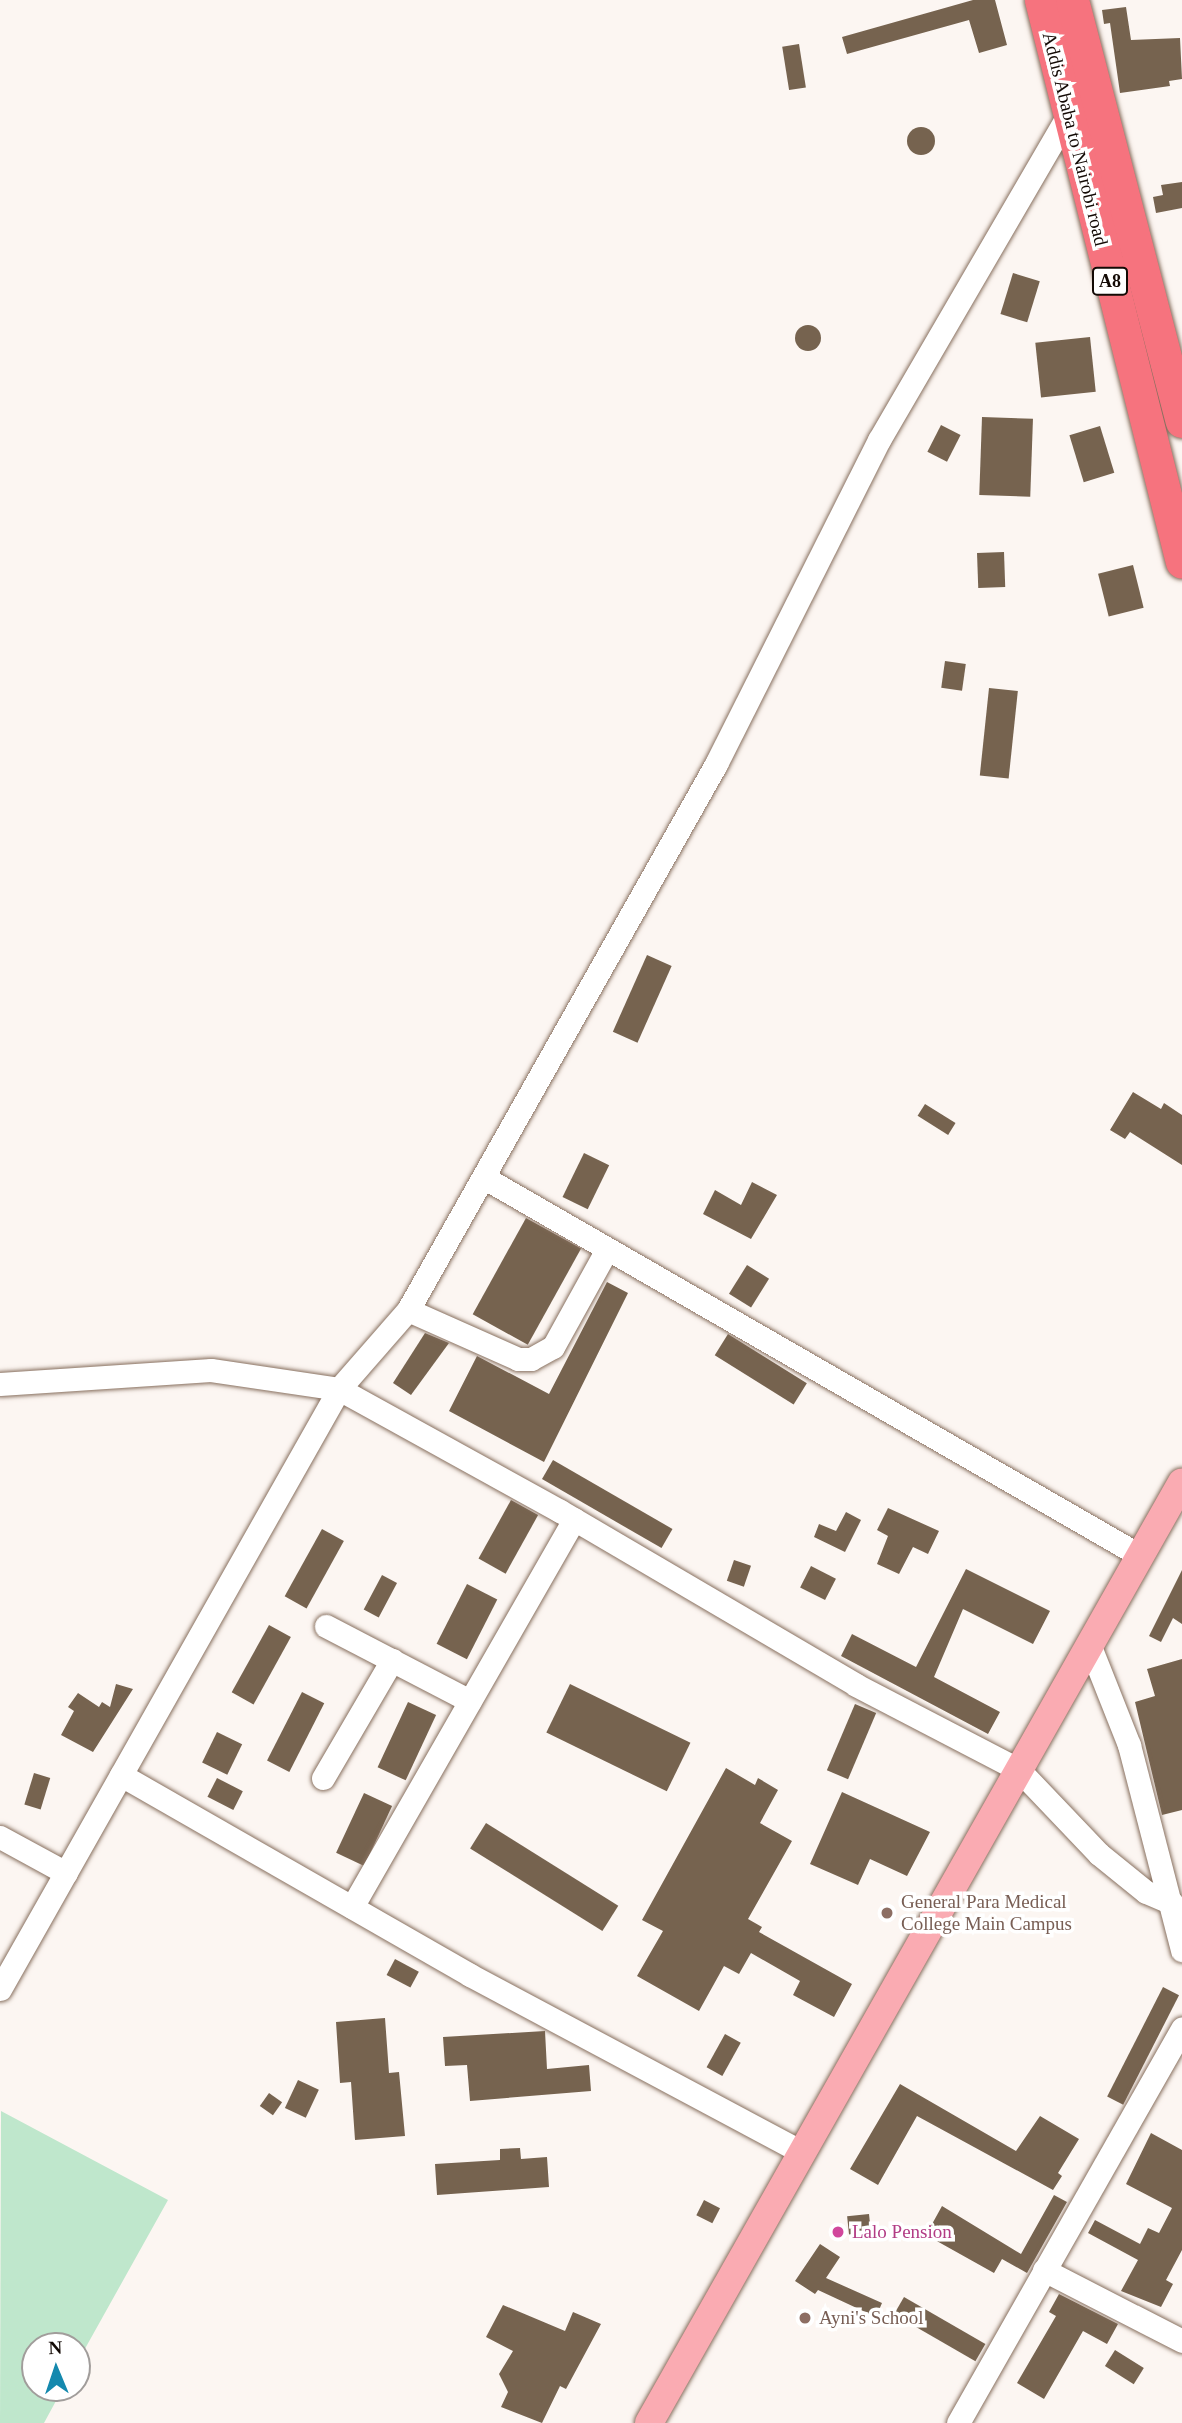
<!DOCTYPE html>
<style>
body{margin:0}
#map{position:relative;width:1182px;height:2423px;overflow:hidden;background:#fcf6f2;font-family:"Times New Roman",serif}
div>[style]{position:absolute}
.green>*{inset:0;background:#bfe7cc}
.building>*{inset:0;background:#76634f;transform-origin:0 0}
.round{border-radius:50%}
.roads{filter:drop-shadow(0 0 2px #88705f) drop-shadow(0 0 2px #88705f)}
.minor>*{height:23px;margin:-11.5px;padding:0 11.5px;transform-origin:11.5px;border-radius:11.5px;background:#fff}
.major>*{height:28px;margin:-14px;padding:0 14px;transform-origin:14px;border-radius:14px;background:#faabb2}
.highway>*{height:33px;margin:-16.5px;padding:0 16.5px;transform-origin:16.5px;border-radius:16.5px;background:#f6737e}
.dots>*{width:19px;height:19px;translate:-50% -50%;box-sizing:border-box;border:4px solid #fff;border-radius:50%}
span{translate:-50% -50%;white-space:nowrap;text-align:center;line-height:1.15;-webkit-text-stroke:7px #fff;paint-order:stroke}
.shield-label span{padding:2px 5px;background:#fff;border:2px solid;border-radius:5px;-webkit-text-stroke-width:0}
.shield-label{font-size:18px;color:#130a05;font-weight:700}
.street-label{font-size:19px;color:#130a05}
.education-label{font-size:19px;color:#785e54}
.left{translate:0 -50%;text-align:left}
.hotel-label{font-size:19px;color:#b23c85}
.north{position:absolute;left:21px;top:2332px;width:70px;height:70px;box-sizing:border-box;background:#fff;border:2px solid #a19d9b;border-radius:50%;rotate:358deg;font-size:19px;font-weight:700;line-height:28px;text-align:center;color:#130a05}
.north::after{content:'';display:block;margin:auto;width:24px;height:32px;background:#1589ae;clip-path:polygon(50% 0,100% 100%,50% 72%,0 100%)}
</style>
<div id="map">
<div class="green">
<i style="clip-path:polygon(1px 2111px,168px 2200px,77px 2363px,77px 2346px,35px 2346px,35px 2388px,63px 2388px,44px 2423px,0 2423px)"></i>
</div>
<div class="building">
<i style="clip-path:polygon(973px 0,995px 0,1007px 45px,979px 53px,969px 20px,847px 54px,842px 37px)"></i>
<i style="clip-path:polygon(1126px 7px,1131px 40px,1180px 38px,1182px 79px,1169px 81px,1170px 86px,1120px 93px,1110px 23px,1104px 24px,1102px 10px)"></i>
<i style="left:799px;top:44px;width:44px;height:17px;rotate:81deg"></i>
<i class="round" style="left:907px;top:127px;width:28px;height:28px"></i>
<i style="clip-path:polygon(1182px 182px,1182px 208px,1156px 213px,1153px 197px,1163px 195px,1161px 185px)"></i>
<i style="left:1013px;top:273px;width:28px;height:43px;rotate:17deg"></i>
<i class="round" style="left:795px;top:325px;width:26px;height:26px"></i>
<i style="left:1090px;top:337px;width:55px;height:55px;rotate:84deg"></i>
<i style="left:982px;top:417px;width:51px;height:78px;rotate:2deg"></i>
<i style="left:941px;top:425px;width:22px;height:30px;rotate:27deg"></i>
<i style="left:1100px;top:426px;width:49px;height:32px;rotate:73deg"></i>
<i style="left:1004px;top:552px;width:35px;height:27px;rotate:88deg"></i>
<i style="left:1133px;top:565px;width:44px;height:36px;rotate:76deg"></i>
<i style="left:945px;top:661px;width:21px;height:27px;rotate:8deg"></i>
<i style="left:989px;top:688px;width:29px;height:88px;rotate:6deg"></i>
<i style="left:647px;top:955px;width:27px;height:84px;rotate:24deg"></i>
<i style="clip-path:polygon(1133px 1092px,1161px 1109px,1164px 1103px,1182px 1115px,1182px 1165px,1130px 1132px,1125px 1139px,1110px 1130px)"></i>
<i style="left:925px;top:1104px;width:36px;height:14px;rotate:32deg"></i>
<i style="left:584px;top:1153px;width:28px;height:49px;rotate:26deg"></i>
<i style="clip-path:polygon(752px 1182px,777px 1195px,751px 1239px,703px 1214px,715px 1190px,741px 1205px)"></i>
<i style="left:526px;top:1218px;width:63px;height:110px;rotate:29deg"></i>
<i style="left:747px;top:1265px;width:26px;height:34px;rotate:32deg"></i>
<i style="clip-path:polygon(607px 1282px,628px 1293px,544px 1462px,449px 1411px,477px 1356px,549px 1394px)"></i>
<i style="clip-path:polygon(425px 1333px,449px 1343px,411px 1395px,393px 1383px)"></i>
<i style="left:728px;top:1334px;width:93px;height:25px;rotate:32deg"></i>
<i style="left:553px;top:1460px;width:138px;height:22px;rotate:30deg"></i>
<i style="left:511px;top:1500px;width:31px;height:67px;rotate:29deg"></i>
<i style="clip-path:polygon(888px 1508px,939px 1531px,928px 1554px,913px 1547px,899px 1574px,877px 1564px,888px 1536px,877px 1530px)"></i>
<i style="clip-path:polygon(846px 1512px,861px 1520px,845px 1552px,814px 1537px,819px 1524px,836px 1531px)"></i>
<i style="left:322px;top:1529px;width:25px;height:77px;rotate:29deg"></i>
<i style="left:734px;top:1560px;width:18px;height:22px;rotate:19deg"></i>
<i style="left:811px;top:1566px;width:28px;height:24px;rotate:27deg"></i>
<i style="clip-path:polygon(966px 1569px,1050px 1611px,1033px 1644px,963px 1609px,934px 1677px,1000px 1712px,988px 1734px,841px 1656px,852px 1634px,916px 1667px)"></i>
<i style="clip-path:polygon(1182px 1570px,1182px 1624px,1173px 1618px,1161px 1642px,1149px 1636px)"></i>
<i style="left:382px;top:1575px;width:17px;height:39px;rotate:28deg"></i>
<i style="left:467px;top:1584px;width:34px;height:67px;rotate:27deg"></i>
<i style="left:269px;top:1625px;width:25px;height:77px;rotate:29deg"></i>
<i style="clip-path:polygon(1182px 1659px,1182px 1810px,1162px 1815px,1135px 1702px,1155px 1696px,1147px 1669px)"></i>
<i style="clip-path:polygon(116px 1684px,133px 1689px,93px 1752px,61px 1735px,74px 1711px,68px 1707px,78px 1693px,99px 1707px,102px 1702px,110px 1707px)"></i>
<i style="left:570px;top:1684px;width:134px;height:54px;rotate:26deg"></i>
<i style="left:302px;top:1692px;width:25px;height:77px;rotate:27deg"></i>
<i style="left:408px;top:1702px;width:31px;height:72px;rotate:25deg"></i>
<i style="left:855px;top:1704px;width:23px;height:72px;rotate:23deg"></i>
<i style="left:217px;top:1732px;width:28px;height:34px;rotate:26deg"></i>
<i style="clip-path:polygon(726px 1768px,755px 1785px,758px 1778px,778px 1790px,760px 1823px,792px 1841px,748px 1919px,762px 1927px,759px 1932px,852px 1984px,834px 2017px,793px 1995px,800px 1981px,751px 1953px,739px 1974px,724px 1966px,699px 2011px,637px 1976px,663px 1931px,642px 1920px)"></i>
<i style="left:34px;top:1773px;width:17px;height:33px;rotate:17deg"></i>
<i style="left:217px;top:1778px;width:29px;height:21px;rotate:27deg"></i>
<i style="clip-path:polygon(842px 1792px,930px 1832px,907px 1876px,870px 1859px,858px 1885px,810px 1864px)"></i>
<i style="left:364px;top:1793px;width:31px;height:66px;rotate:25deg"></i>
<i style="left:486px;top:1823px;width:156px;height:30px;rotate:32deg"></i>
<i style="left:395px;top:1959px;width:27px;height:18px;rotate:28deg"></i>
<i style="left:1163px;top:1987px;width:18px;height:123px;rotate:27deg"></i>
<i style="clip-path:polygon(385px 2018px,389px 2073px,399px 2072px,405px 2136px,355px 2140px,351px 2082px,340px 2083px,336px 2022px)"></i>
<i style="clip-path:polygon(545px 2031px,547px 2069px,589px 2065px,591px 2091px,470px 2101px,467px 2065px,445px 2066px,443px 2037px)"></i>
<i style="left:725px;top:2034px;width:18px;height:38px;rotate:29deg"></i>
<i style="left:298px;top:2080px;width:23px;height:31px;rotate:25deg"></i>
<i style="clip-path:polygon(900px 2084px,1016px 2151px,1040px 2116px,1079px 2139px,1058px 2173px,1062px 2176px,1053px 2190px,917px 2116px,878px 2185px,850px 2169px)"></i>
<i style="left:269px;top:2093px;width:16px;height:16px;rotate:35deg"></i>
<i style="clip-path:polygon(1151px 2133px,1182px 2150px,1182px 2250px,1166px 2280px,1173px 2284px,1161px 2307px,1121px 2291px,1138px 2260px,1088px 2233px,1095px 2220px,1140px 2244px,1148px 2228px,1159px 2233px,1172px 2208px,1126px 2184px)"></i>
<i style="clip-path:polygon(520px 2148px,521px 2159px,547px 2157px,549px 2187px,437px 2195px,435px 2164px,500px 2160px,500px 2149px)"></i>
<i style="clip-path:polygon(1054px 2195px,1067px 2202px,1027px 2273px,1002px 2259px,994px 2273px,926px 2235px,942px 2206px,1021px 2254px)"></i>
<i style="left:704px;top:2200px;width:18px;height:17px;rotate:27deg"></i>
<i style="left:869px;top:2214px;width:19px;height:22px;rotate:84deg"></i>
<i style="clip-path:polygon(820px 2244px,840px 2257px,826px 2278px,882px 2303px,876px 2317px,818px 2290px,815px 2294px,795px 2281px)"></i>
<i style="clip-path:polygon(1059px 2294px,1118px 2324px,1107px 2344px,1083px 2331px,1044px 2399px,1017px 2383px,1056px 2316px,1049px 2312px)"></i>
<i style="left:904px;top:2297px;width:94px;height:20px;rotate:30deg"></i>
<i style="clip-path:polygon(503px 2305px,565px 2331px,573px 2312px,601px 2324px,566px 2389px,560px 2386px,542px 2423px,501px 2407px,508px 2392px,499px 2374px,513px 2351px,486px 2337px)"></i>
<i style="left:1115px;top:2350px;width:34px;height:19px;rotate:32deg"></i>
</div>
<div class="roads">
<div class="minor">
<i style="left:483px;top:1177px;width:757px;rotate:29.95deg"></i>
<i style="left:408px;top:1310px;width:120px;rotate:24deg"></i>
<i style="left:518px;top:1359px;width:13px"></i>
<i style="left:531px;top:1359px;width:25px;rotate:-29deg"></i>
<i style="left:553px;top:1347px;width:112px;rotate:-61.1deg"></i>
<i style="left:0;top:1384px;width:211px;rotate:-3.8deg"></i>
<i style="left:211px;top:1370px;width:129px;rotate:8.4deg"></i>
<i style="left:339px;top:1389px;width:252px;rotate:28.9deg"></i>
<i style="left:560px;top:1511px;width:343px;rotate:30.4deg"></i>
<i style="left:856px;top:1685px;width:184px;rotate:27.5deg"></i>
<i style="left:1019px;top:1770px;width:116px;rotate:46.4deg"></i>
<i style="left:1099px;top:1854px;width:60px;rotate:39deg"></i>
<i style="left:1146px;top:1892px;width:28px;rotate:23deg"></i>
<i style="left:326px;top:1626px;width:162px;rotate:27.5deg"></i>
<i style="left:1089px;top:1644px;width:109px;rotate:68.4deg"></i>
<i style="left:1129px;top:1745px;width:212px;rotate:75.5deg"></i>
<i style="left:121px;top:1775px;width:402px;rotate:29.8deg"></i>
<i style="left:470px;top:1975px;width:376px;rotate:28.1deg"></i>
<i style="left:323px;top:1778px;width:137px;rotate:-59.7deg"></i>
<i style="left:0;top:1837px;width:75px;rotate:28.6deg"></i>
<i style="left:352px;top:1907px;width:447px;rotate:-60.2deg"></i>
<i style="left:0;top:1989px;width:689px;rotate:-60.53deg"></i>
<i style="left:339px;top:1389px;width:105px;rotate:-48.9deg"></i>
<i style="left:408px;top:1310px;width:627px;rotate:-60.57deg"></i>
<i style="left:716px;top:764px;width:363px;rotate:-63.3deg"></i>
<i style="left:879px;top:440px;width:378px;rotate:-59.8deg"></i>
<i style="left:1069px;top:113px;width:5px;rotate:-11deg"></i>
<i style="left:1044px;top:2270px;width:155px;rotate:27.2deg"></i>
<i style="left:958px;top:2423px;width:454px;rotate:-60.4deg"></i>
</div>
<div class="major">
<i style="left:649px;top:2423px;width:1081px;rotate:-60.47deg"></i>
</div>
<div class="highway">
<i style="left:1041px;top:0;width:579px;rotate:75.92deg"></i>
<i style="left:1072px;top:0;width:435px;rotate:75.4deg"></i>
</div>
</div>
<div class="dots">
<i style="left:887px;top:1913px;background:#8d6e63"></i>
<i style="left:838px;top:2232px;background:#d1479c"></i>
<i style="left:805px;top:2318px;background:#8d6e63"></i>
</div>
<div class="shield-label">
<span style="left:1110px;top:281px">A8</span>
</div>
<div class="street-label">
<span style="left:1075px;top:139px;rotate:76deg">Addis Ababa to Nairobi road</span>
</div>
<div class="education-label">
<span class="left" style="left:901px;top:1913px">General Para Medical<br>College Main Campus</span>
<span class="left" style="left:819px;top:2318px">Ayni's School</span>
</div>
<div class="hotel-label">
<span class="left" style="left:852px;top:2232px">Lalo Pension</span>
</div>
<div class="north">N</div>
</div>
